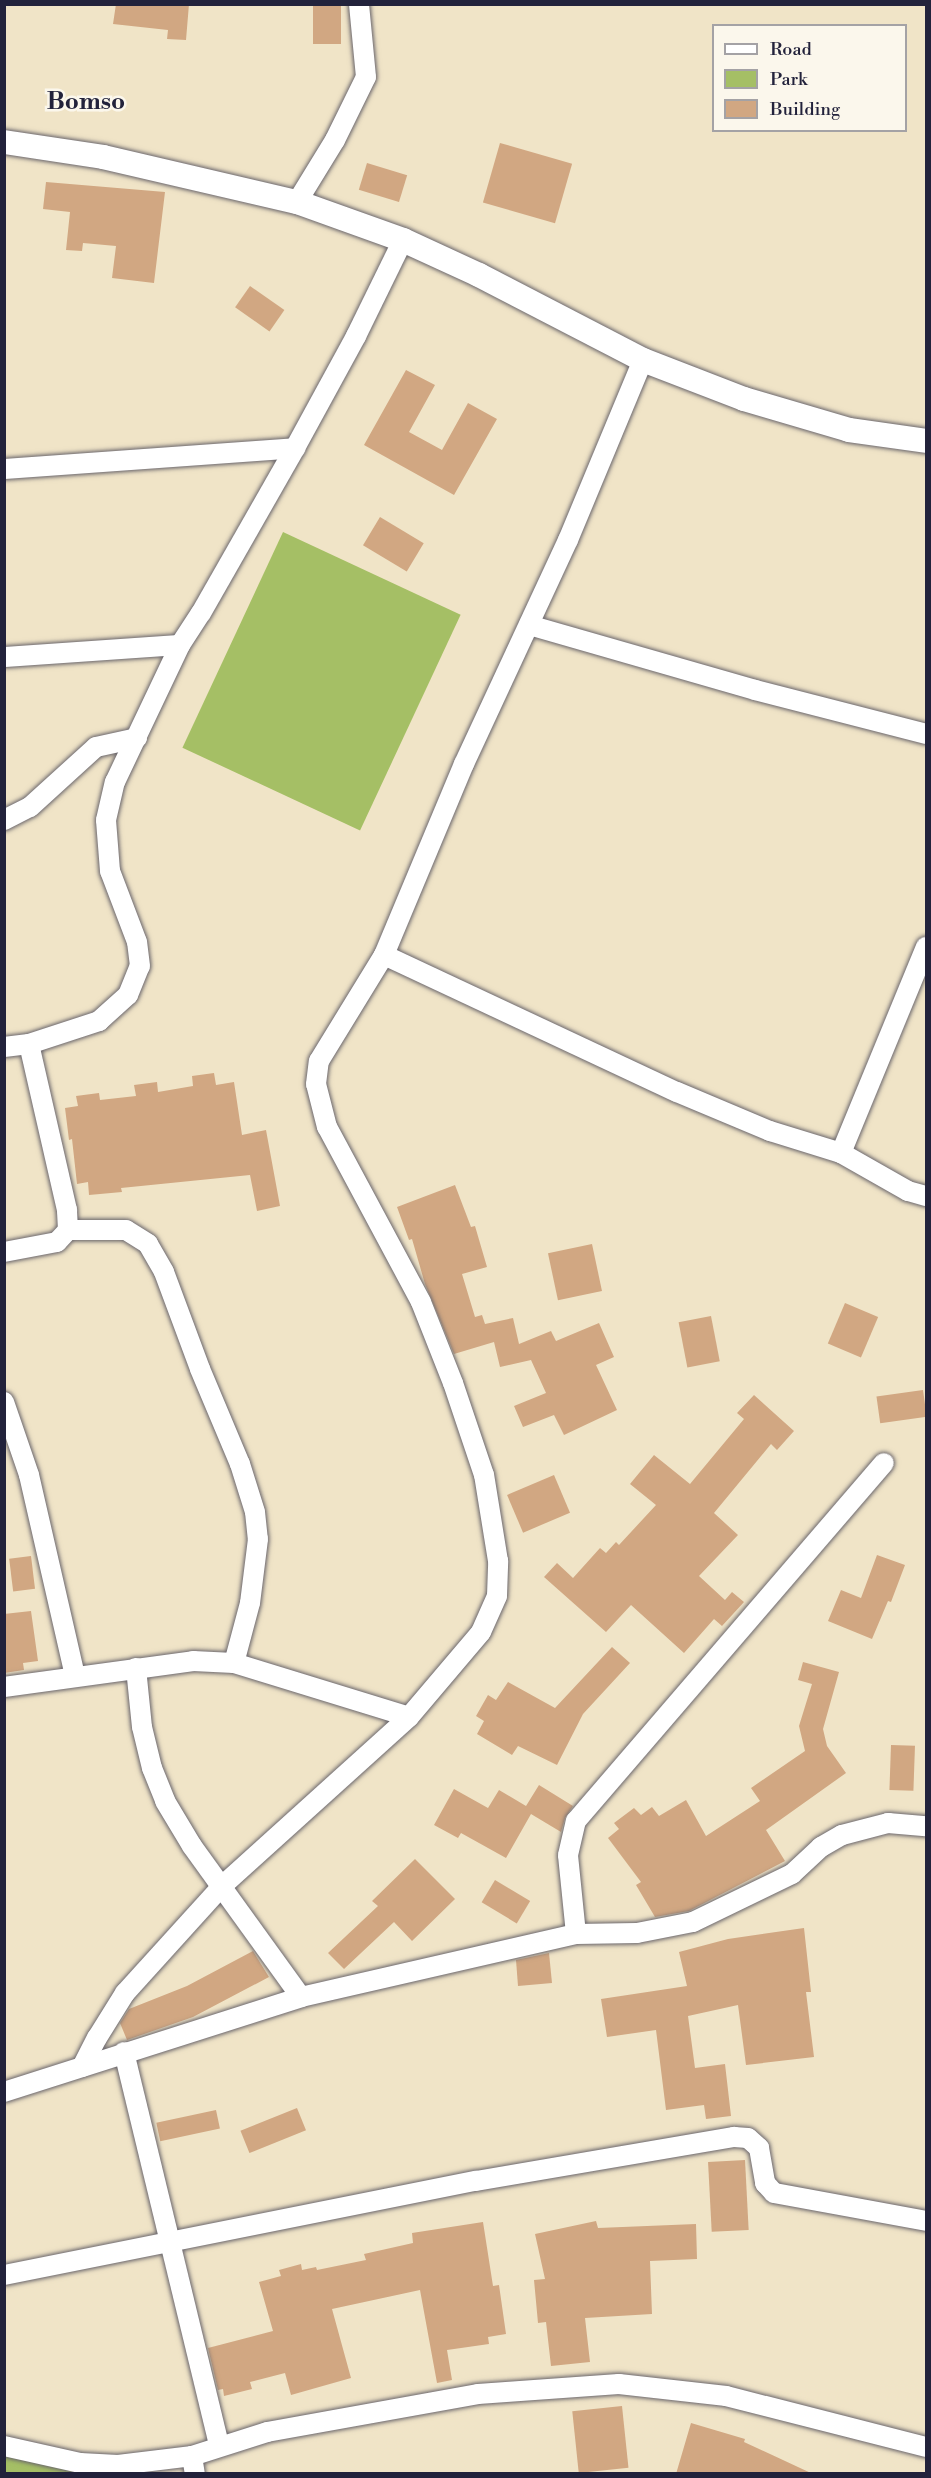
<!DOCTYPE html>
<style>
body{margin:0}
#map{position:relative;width:931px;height:2478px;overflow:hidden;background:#f0e4c7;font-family:"Libre Bodoni",serif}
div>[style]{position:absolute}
.green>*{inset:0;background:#a5bf65;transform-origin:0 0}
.building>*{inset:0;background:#d1a782;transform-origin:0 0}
.roads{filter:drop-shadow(0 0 2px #6a666c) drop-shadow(0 0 2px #6a666c)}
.minor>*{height:20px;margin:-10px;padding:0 10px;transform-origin:10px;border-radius:10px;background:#fff}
.tertiary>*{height:24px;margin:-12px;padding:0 12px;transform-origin:12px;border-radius:12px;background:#fff}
span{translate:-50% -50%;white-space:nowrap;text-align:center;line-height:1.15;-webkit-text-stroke:5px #fbf7ec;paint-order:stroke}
.quarter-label{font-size:24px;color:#22223b;font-weight:700}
.frame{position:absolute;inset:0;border:6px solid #22223b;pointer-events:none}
.legend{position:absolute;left:712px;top:24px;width:195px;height:108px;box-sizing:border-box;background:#fbf7ec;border:2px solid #a4a2a5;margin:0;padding:8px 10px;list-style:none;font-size:18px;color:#22223b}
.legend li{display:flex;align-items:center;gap:12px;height:30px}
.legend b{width:30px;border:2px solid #a4a2a5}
</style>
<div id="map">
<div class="green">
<i style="left:283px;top:532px;width:196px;height:238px;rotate:25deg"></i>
<i style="clip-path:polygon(5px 2453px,80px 2473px,5px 2473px)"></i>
</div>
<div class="building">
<i style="clip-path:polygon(116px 4px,189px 4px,186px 40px,167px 39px,168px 30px,113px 24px)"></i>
<i style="left:313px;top:4px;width:28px;height:40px"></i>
<i style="left:500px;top:143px;width:75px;height:62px;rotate:16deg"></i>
<i style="left:367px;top:163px;width:42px;height:28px;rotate:17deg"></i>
<i style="clip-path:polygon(46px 182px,165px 192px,154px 283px,112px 278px,116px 246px,83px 243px,82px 251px,66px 250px,70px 212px,43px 209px)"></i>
<i style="left:250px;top:286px;width:42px;height:26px;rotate:35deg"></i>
<i style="clip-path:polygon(406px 370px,435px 385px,409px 432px,442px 450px,468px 403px,497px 419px,454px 495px,364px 445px)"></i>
<i style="left:380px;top:517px;width:51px;height:33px;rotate:31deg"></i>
<i style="clip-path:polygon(214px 1073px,216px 1085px,234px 1082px,242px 1135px,266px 1130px,280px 1206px,257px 1211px,250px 1175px,121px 1188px,122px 1192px,89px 1195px,88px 1182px,77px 1184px,72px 1139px,69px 1140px,65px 1108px,78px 1106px,76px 1096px,99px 1093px,100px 1100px,136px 1096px,134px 1085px,157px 1082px,158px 1092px,193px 1086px,192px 1076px)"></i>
<i style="clip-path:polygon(455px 1185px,471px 1227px,475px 1226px,487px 1267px,462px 1274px,475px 1317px,482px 1315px,485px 1324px,513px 1318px,519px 1344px,551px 1331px,556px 1341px,599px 1323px,614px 1357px,596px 1365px,617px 1410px,564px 1435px,554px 1415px,523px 1427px,514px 1406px,546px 1393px,531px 1360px,500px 1367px,494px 1342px,454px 1354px,425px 1284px,412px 1239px,409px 1240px,397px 1207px)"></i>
<i style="left:592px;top:1244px;width:48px;height:45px;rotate:78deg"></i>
<i style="left:845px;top:1303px;width:36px;height:44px;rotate:23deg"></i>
<i style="left:711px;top:1316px;width:46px;height:33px;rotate:79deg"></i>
<i style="left:923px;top:1390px;width:27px;height:47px;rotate:82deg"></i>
<i style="clip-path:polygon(754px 1395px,794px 1431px,777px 1450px,771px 1444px,714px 1513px,738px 1535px,699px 1576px,725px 1600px,732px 1592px,744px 1602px,722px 1626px,714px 1619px,684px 1653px,631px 1605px,606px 1632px,544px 1577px,557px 1563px,573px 1578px,600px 1548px,606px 1553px,616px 1542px,619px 1545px,656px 1505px,630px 1484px,654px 1455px,690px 1484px,744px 1419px,737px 1413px)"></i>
<i style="left:554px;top:1475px;width:41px;height:51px;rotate:67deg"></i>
<i style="clip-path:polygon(877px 1555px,905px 1565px,891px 1602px,888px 1601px,872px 1639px,828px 1621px,841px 1590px,861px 1598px)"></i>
<i style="left:31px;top:1556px;width:33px;height:22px;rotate:83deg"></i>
<i style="clip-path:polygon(31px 1611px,38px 1661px,23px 1663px,24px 1670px,4px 1673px,4px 1614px)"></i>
<i style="clip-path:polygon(612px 1647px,630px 1663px,583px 1714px,557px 1765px,518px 1746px,512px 1755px,477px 1734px,484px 1721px,476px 1716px,488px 1695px,496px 1700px,508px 1682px,555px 1708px)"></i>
<i style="clip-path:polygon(803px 1662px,839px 1672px,823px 1729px,827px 1746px,846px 1773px,766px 1830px,785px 1861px,689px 1911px,655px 1917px,636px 1885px,641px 1882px,608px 1838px,619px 1829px,614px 1823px,634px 1808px,641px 1815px,652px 1807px,659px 1816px,686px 1800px,706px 1836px,760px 1801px,751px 1788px,805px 1751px,799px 1726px,812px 1684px,798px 1680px)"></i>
<i style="left:891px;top:1745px;width:24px;height:45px;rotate:2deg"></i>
<i style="clip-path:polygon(539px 1785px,573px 1806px,565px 1818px,561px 1832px,531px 1814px,506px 1858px,461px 1833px,458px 1838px,434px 1825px,454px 1789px,488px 1808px,499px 1790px,526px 1806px)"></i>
<i style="clip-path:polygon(415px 1859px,455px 1899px,412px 1941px,394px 1922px,344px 1969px,328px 1953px,378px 1906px,372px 1901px)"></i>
<i style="left:495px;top:1880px;width:41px;height:26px;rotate:31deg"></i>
<i style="clip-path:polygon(804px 1928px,811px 1992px,806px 1992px,814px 2057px,746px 2065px,738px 2005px,688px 2016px,695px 2068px,725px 2064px,731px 2116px,706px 2119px,704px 2105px,666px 2110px,656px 2030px,607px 2037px,601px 1999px,687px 1986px,679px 1952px,728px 1939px)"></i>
<i style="clip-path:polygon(253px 1951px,269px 1977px,193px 2017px,127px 2040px,120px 2023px,129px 2009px,187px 1986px)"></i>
<i style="clip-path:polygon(549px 1953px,552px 1983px,518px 1986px,516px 1960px)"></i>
<i style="left:297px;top:2108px;width:24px;height:61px;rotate:68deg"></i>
<i style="left:216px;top:2110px;width:19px;height:61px;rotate:78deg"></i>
<i style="left:745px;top:2160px;width:70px;height:37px;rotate:87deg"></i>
<i style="clip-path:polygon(596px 2221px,598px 2228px,696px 2224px,697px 2259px,650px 2261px,652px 2314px,585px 2318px,590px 2362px,551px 2366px,546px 2322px,538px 2323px,534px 2280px,545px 2279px,535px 2234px)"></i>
<i style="clip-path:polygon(483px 2222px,493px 2286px,499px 2285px,506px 2334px,488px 2337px,489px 2344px,447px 2350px,452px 2380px,437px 2383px,420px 2290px,332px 2309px,351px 2378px,291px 2395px,285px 2373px,250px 2382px,252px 2389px,224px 2396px,223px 2389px,218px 2390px,208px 2348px,273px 2331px,259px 2282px,281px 2276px,279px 2270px,301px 2264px,302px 2270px,316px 2267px,317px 2270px,366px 2260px,364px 2254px,413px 2243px,412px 2233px)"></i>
<i style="left:622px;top:2406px;width:62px;height:50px;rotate:84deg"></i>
<i style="clip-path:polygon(691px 2423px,745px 2439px,744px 2442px,813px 2474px,676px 2474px)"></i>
</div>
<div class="roads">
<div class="minor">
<i style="left:297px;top:202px;width:73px;rotate:-58.5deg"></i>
<i style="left:335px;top:140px;width:70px;rotate:-63.8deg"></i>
<i style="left:366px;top:77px;width:73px;rotate:-95.5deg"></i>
<i style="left:4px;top:469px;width:292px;rotate:-4.1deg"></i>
<i style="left:529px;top:625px;width:235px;rotate:16deg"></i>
<i style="left:755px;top:690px;width:177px;rotate:14.4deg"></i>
<i style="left:4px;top:657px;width:176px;rotate:-3.9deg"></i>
<i style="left:4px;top:820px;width:29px;rotate:-27deg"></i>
<i style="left:30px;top:807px;width:89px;rotate:-42.3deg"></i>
<i style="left:96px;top:747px;width:42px;rotate:-12.4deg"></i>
<i style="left:384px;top:955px;width:323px;rotate:25.1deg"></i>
<i style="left:677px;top:1092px;width:101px;rotate:22.8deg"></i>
<i style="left:770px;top:1131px;width:74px;rotate:17.2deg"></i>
<i style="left:841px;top:1153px;width:77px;rotate:29.6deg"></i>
<i style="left:908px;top:1191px;width:19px;rotate:16deg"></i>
<i style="left:4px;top:1047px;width:25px;rotate:-7deg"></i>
<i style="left:29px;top:1044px;width:74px;rotate:-18.2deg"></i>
<i style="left:99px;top:1021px;width:39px;rotate:-42deg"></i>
<i style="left:128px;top:995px;width:31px;rotate:-68deg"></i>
<i style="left:140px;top:966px;width:24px;rotate:-97deg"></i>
<i style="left:137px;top:942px;width:76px;rotate:-110.8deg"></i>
<i style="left:110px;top:871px;width:51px;rotate:-94.5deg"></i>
<i style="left:106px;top:820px;width:39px;rotate:-77deg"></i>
<i style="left:115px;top:782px;width:152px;rotate:-64.6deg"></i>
<i style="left:180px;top:645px;width:38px;rotate:-57deg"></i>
<i style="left:201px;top:613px;width:190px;rotate:-60.3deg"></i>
<i style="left:295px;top:448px;width:128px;rotate:-61.4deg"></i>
<i style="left:356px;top:336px;width:107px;rotate:-63.9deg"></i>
<i style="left:841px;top:1153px;width:223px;rotate:-67.6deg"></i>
<i style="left:68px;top:1230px;width:58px"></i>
<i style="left:126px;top:1230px;width:26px;rotate:32deg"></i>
<i style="left:148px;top:1244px;width:32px;rotate:60deg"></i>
<i style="left:164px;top:1272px;width:103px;rotate:69.6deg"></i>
<i style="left:200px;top:1369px;width:103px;rotate:67.2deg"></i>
<i style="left:240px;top:1464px;width:50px;rotate:72.6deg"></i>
<i style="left:255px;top:1512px;width:27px;rotate:84deg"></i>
<i style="left:258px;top:1539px;width:64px;rotate:97.1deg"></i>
<i style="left:250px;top:1603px;width:62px;rotate:104.9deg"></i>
<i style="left:4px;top:1252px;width:54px;rotate:-10.7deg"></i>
<i style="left:57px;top:1242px;width:16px;rotate:-47deg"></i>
<i style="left:68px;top:1230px;width:20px;rotate:-93deg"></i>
<i style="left:67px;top:1210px;width:170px;rotate:-102.9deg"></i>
<i style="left:4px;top:1402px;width:77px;rotate:71.1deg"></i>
<i style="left:29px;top:1475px;width:206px;rotate:77.1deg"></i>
<i style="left:136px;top:1668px;width:59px;rotate:84.2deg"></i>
<i style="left:142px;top:1727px;width:42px;rotate:76.3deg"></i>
<i style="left:152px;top:1768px;width:35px;rotate:68deg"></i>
<i style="left:165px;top:1801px;width:52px;rotate:59deg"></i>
<i style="left:192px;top:1846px;width:186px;rotate:54.2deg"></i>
<i style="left:4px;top:1687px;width:191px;rotate:-7.8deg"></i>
<i style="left:193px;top:1661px;width:41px;rotate:2.8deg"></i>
<i style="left:234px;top:1663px;width:183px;rotate:17.1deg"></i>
<i style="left:576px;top:1934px;width:79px;rotate:-95.8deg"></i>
<i style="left:568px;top:1855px;width:35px;rotate:-77deg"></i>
<i style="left:576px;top:1821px;width:472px;rotate:-49.3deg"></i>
<i style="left:124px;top:2052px;width:405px;rotate:76.4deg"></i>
<i style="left:82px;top:2067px;width:33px;rotate:-63deg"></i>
<i style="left:97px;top:2038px;width:53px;rotate:-58.1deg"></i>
<i style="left:125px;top:1993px;width:143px;rotate:-47.8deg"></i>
<i style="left:221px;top:1887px;width:253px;rotate:-42.1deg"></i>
<i style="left:409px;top:1717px;width:111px;rotate:-49.7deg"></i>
<i style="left:481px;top:1632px;width:39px;rotate:-66deg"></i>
<i style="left:497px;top:1596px;width:35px;rotate:-88deg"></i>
<i style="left:498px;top:1561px;width:87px;rotate:-99.2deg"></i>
<i style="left:484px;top:1475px;width:97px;rotate:-108.6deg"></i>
<i style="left:453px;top:1383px;width:87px;rotate:-111.6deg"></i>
<i style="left:421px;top:1302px;width:199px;rotate:-118.2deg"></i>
<i style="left:327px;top:1127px;width:44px;rotate:-104.3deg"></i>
<i style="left:316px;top:1084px;width:23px;rotate:-83deg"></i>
<i style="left:319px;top:1061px;width:124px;rotate:-58.5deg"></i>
<i style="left:384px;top:955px;width:207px;rotate:-67.3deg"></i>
<i style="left:464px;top:764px;width:247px;rotate:-65.1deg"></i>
<i style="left:568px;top:540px;width:195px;rotate:-67.4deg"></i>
<i style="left:4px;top:2092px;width:312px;rotate:-17.7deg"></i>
<i style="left:301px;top:1997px;width:282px;rotate:-12.9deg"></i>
<i style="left:576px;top:1934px;width:61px;rotate:-0.9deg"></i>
<i style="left:637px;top:1933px;width:57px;rotate:-11.1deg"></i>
<i style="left:693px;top:1922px;width:110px;rotate:-25.9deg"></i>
<i style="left:792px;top:1874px;width:40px;rotate:-43deg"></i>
<i style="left:821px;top:1847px;width:24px;rotate:-30deg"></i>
<i style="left:842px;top:1835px;width:48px;rotate:-14.6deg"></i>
<i style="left:888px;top:1823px;width:38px;rotate:5deg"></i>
<i style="left:4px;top:2275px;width:481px;rotate:-11.3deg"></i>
<i style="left:476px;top:2181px;width:262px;rotate:-9.7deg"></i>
<i style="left:734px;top:2137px;width:14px;rotate:4deg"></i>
<i style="left:748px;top:2138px;width:15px;rotate:42deg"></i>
<i style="left:759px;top:2148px;width:36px;rotate:80deg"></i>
<i style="left:765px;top:2183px;width:13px;rotate:48deg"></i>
<i style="left:774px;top:2193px;width:155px;rotate:10.4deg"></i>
<i style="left:4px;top:2446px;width:78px;rotate:12.6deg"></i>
<i style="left:80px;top:2463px;width:38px;rotate:3deg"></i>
<i style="left:118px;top:2465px;width:75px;rotate:-6.9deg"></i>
<i style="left:192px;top:2456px;width:79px;rotate:-17.7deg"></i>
<i style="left:267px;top:2432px;width:214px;rotate:-10.2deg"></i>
<i style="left:478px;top:2394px;width:141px;rotate:-4.1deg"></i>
<i style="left:619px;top:2384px;width:108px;rotate:6.4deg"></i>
<i style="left:726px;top:2396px;width:206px;rotate:14.3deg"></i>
<i style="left:192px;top:2456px;width:18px;rotate:81deg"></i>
</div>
<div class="tertiary">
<i style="left:4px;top:142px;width:100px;rotate:8.6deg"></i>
<i style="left:103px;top:157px;width:199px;rotate:13.1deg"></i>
<i style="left:297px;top:202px;width:113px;rotate:19.7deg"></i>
<i style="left:403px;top:240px;width:84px;rotate:24.7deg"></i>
<i style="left:479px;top:275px;width:185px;rotate:27.4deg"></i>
<i style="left:643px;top:360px;width:108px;rotate:21.1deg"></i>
<i style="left:744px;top:399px;width:109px;rotate:16.4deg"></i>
<i style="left:849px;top:430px;width:78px;rotate:8.1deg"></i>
</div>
</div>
<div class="quarter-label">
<span style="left:86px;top:103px">Bomso</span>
</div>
<div class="frame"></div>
<ul class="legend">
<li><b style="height:8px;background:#fff"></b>Road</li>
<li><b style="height:16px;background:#a5bf65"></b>Park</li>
<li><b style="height:16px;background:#d1a782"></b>Building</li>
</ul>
</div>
